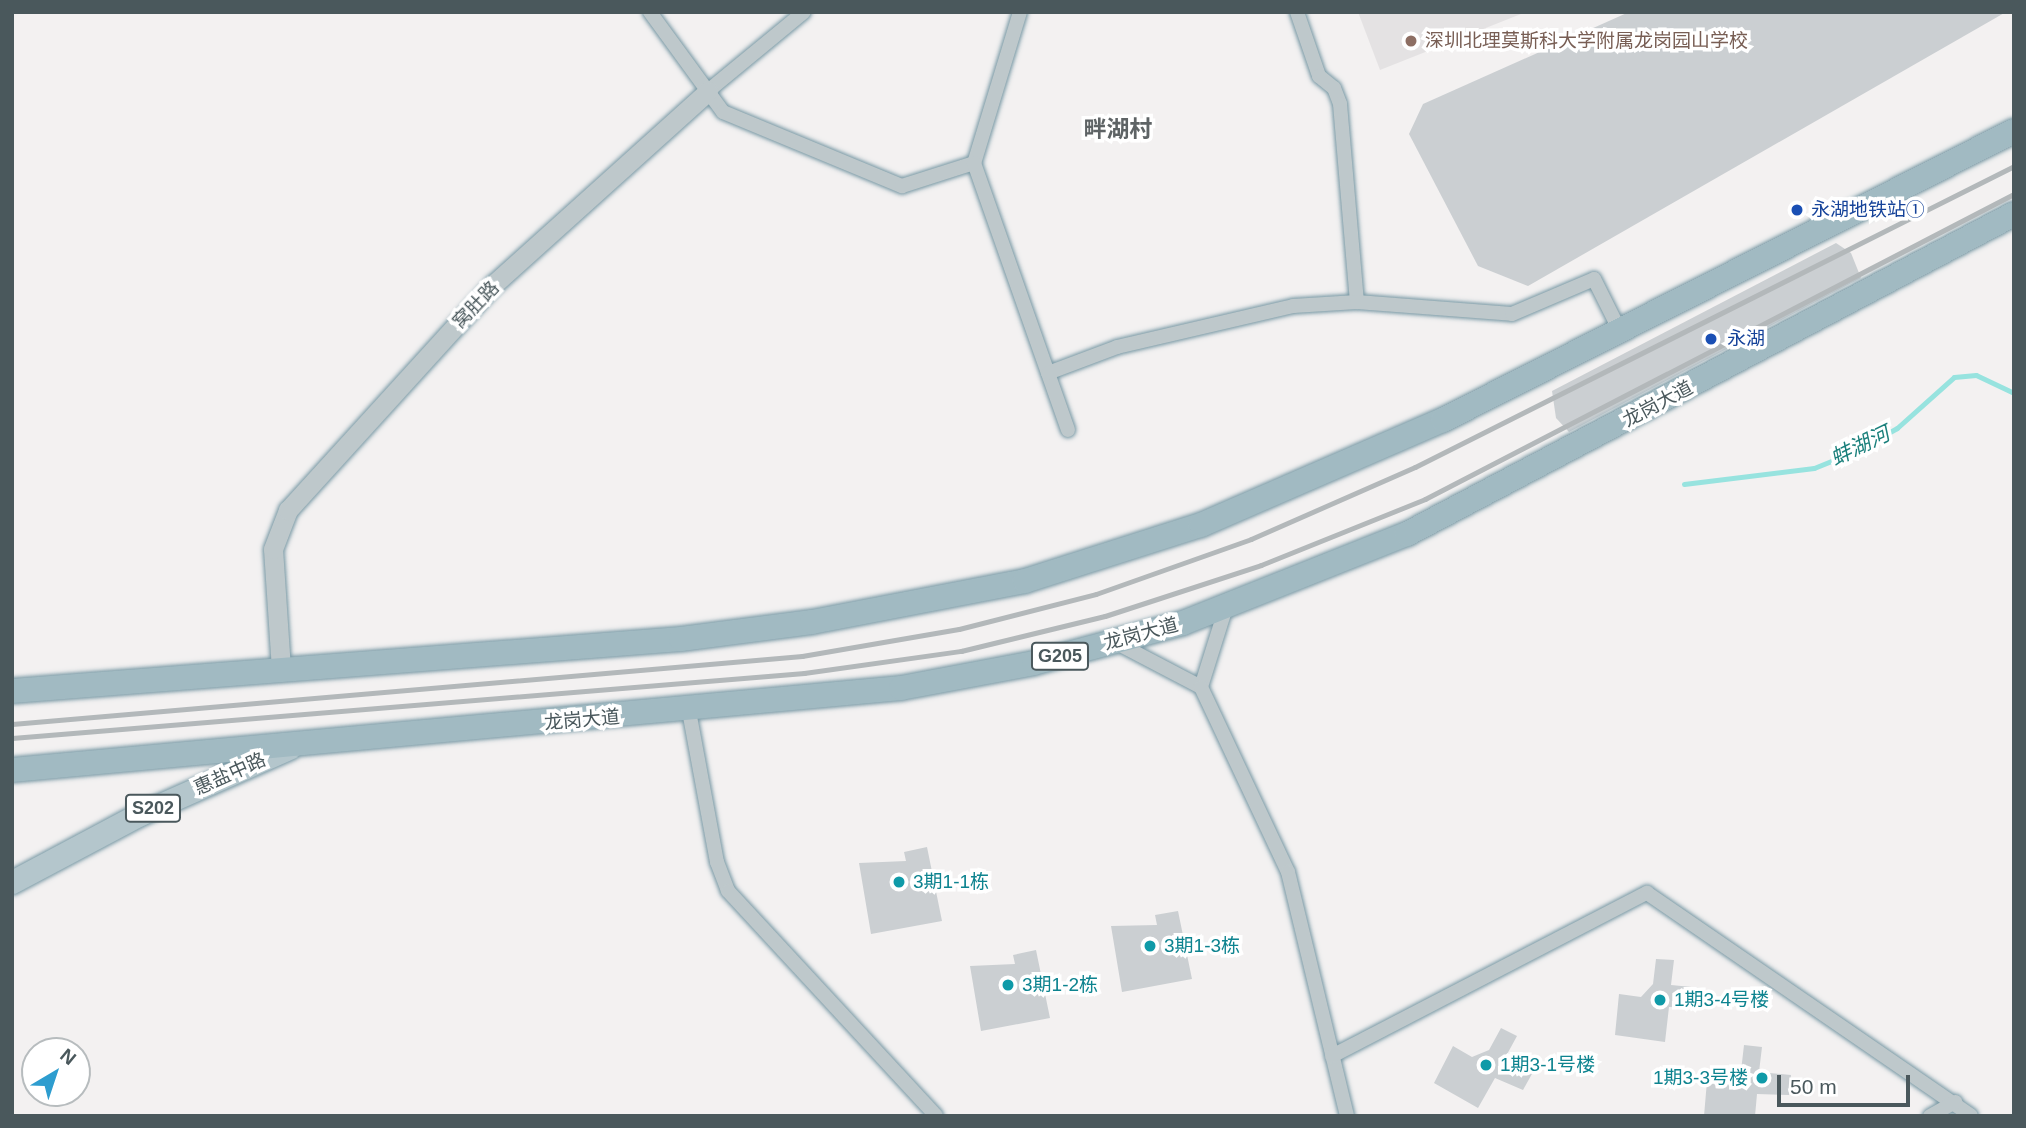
<!DOCTYPE html>
<meta charset="utf-8">
<style>
body{margin:0}
#map{position:relative;width:2026px;height:1128px;overflow:hidden;background:#f3f1f1;font-family:Arial,"Noto Sans SC",sans-serif}
div>[style]{position:absolute}
.education>*{inset:0;background:#e4e2e3}
.stream>*{height:5px;margin:-2.5px;padding:0 2.5px;transform-origin:2.5px;border-radius:2.5px;background:#97e3df}
.building>*{inset:0;background:#cbcfd2}
.roads{filter:drop-shadow(0 0 2px #7999a5) drop-shadow(0 0 2px #7999a5)}
.minor>*{height:14px;margin:-7px;padding:0 7px;transform-origin:7px;border-radius:7px;background:#bec8cb}
.tertiary>*{height:19px;margin:-9.5px;padding:0 9.5px;transform-origin:9.5px;border-radius:9.5px;background:#bec8cb}
.primary>*{height:23px;margin:-11.5px;padding:0 11.5px;transform-origin:11.5px;border-radius:11.5px;background:#b4c6cc}
.trunk>*{height:24px;margin:-12px;padding:0 12px;transform-origin:12px;border-radius:12px;background:#a1bac2}
.rail>*{height:5px;margin:-2.5px;padding:0 2.5px;transform-origin:2.5px;border-radius:2.5px;background:#b3b8ba}
.dots>*{width:19px;height:19px;translate:-50% -50%;box-sizing:border-box;border:4px solid #fff;border-radius:50%}
span{translate:-50% -50%;white-space:nowrap;text-align:center;line-height:1.15;-webkit-text-stroke:7px #fff;paint-order:stroke}
.shield-label span{padding:2px 5px;background:#fff;border:2px solid;border-radius:5px;-webkit-text-stroke-width:0}
.shield-label{font-size:18px;color:#4a585c;font-weight:700}
.education-label{font-size:19px;color:#785e54}
.left{translate:0 -50%;text-align:left}
.transit-label{font-size:19px;color:#164399}
.street-label{font-size:19px;color:#4a585c}
.culture-label{font-size:19px;color:#0d838f}
.right{translate:-100% -50%;text-align:right}
.water-label{font-size:21px;color:#1b807c;font-style:italic}
.quarter-label{font-size:23px;color:#5e6365;font-weight:700}
.frame{position:absolute;inset:0;border:14px solid #4a585c;pointer-events:none}
.north{position:absolute;left:21px;top:1037px;width:70px;height:70px;box-sizing:border-box;background:#fff;border:2px solid #b7bcbe;border-radius:50%;rotate:39deg;font-size:19px;font-weight:700;line-height:28px;text-align:center;color:#4a585c}
.north::after{content:'';display:block;margin:auto;width:24px;height:32px;background:#2e9dcf;clip-path:polygon(50% 0,100% 100%,50% 72%,0 100%)}
.scale{position:absolute;left:1777px;top:1075px;width:133px;height:32px;box-sizing:border-box;border:4px solid #4a585c;border-top:0;padding-left:9px;font-size:21px;line-height:24px;white-space:nowrap;color:#4a585c;-webkit-text-stroke:5px #fff;paint-order:stroke}
</style>
<div id="map">
<div class="education">
<i style="clip-path:polygon(1358px 12px,1526px 12px,1380px 70px)"></i>
</div>
<div class="stream">
<i style="left:1684px;top:484px;width:131px;rotate:-7deg"></i>
<i style="left:1814px;top:468px;width:45px;rotate:-22deg"></i>
<i style="left:1856px;top:451px;width:47px;rotate:-29.3deg"></i>
<i style="left:1897px;top:428px;width:76px;rotate:-41.8deg"></i>
<i style="left:1954px;top:377px;width:22px;rotate:-5deg"></i>
<i style="left:1976px;top:375px;width:42px;rotate:25.3deg"></i>
</div>
<div class="building">
<i style="clip-path:polygon(1629px 12px,2006px 12px,1528px 286px,1478px 266px,1409px 134px,1423px 104px)"></i>
<i style="clip-path:polygon(1836px 243px,1851px 253px,1861px 278px,1569px 432px,1556px 418px,1552px 391px)"></i>
<i style="clip-path:polygon(927px 847px,942px 921px,871px 934px,859px 863px,906px 861px,904px 852px)"></i>
<i style="clip-path:polygon(1178px 911px,1192px 979px,1122px 992px,1111px 926px,1157px 925px,1155px 915px)"></i>
<i style="clip-path:polygon(1036px 950px,1050px 1018px,981px 1031px,970px 966px,1015px 964px,1013px 955px)"></i>
<i style="clip-path:polygon(1656px 959px,1674px 960px,1671px 985px,1702px 988px,1701px 1008px,1669px 1007px,1665px 1042px,1615px 1035px,1619px 994px,1641px 997px,1653px 984px)"></i>
<i style="clip-path:polygon(1501px 1028px,1517px 1036px,1505px 1058px,1533px 1072px,1523px 1090px,1495px 1078px,1478px 1108px,1434px 1083px,1453px 1046px,1472px 1057px,1489px 1050px)"></i>
<i style="clip-path:polygon(1744px 1045px,1762px 1047px,1759px 1072px,1791px 1075px,1789px 1095px,1757px 1094px,1755px 1116px,1704px 1116px,1707px 1081px,1728px 1084px,1741px 1071px)"></i>
</div>
<div class="roads">
<div class="minor">
<i style="left:650px;top:12px;width:124px;rotate:53.9deg"></i>
<i style="left:723px;top:112px;width:194px;rotate:22.5deg"></i>
<i style="left:902px;top:186px;width:76px;rotate:-17.7deg"></i>
<i style="left:1020px;top:12px;width:158px;rotate:106.9deg"></i>
<i style="left:974px;top:163px;width:283px;rotate:70.6deg"></i>
<i style="left:1297px;top:12px;width:68px;rotate:71deg"></i>
<i style="left:1319px;top:76px;width:19px;rotate:39deg"></i>
<i style="left:1334px;top:88px;width:17px;rotate:69deg"></i>
<i style="left:1340px;top:104px;width:199px;rotate:85.1deg"></i>
<i style="left:708px;top:91px;width:124px;rotate:-39.5deg"></i>
<i style="left:1048px;top:373px;width:74px;rotate:-20.6deg"></i>
<i style="left:1117px;top:347px;width:181px;rotate:-13.1deg"></i>
<i style="left:1293px;top:306px;width:64px;rotate:-3.6deg"></i>
<i style="left:1357px;top:302px;width:155px;rotate:4.4deg"></i>
<i style="left:1512px;top:314px;width:89px;rotate:-23.1deg"></i>
<i style="left:1594px;top:279px;width:58px;rotate:63.4deg"></i>
<i style="left:1115px;top:642px;width:97px;rotate:27.6deg"></i>
<i style="left:1201px;top:687px;width:84px;rotate:-72.6deg"></i>
<i style="left:1201px;top:687px;width:204px;rotate:64.8deg"></i>
<i style="left:1288px;top:872px;width:251px;rotate:76.4deg"></i>
<i style="left:689px;top:711px;width:154px;rotate:79.5deg"></i>
<i style="left:717px;top:862px;width:31px;rotate:69deg"></i>
<i style="left:728px;top:891px;width:306px;rotate:47.2deg"></i>
<i style="left:1332px;top:1056px;width:355px;rotate:-27.4deg"></i>
<i style="left:1647px;top:893px;width:393px;rotate:34.5deg"></i>
<i style="left:1930px;top:1116px;width:29px;rotate:-29deg"></i>
</div>
<div class="tertiary">
<i style="left:281px;top:669px;width:120px;rotate:-93.8deg"></i>
<i style="left:273px;top:549px;width:42px;rotate:-69deg"></i>
<i style="left:288px;top:510px;width:306px;rotate:-47.7deg"></i>
<i style="left:494px;top:284px;width:288px;rotate:-42deg"></i>
</div>
<div class="primary">
<i style="left:12px;top:882px;width:145px;rotate:-28deg"></i>
<i style="left:140px;top:814px;width:163px;rotate:-23.9deg"></i>
</div>
<div class="trunk">
<i style="left:12px;top:691px;width:671px;rotate:-4.44deg"></i>
<i style="left:681px;top:639px;width:132px;rotate:-7.4deg"></i>
<i style="left:812px;top:622px;width:217px;rotate:-10.9deg"></i>
<i style="left:1025px;top:581px;width:185px;rotate:-17.7deg"></i>
<i style="left:1201px;top:525px;width:264px;rotate:-23.5deg"></i>
<i style="left:1443px;top:420px;width:640px;rotate:-26.85deg"></i>
<i style="left:12px;top:770px;width:893px;rotate:-5.27deg"></i>
<i style="left:901px;top:688px;width:135px;rotate:-10.6deg"></i>
<i style="left:1034px;top:663px;width:154px;rotate:-15deg"></i>
<i style="left:1183px;top:623px;width:241px;rotate:-21.7deg"></i>
<i style="left:1407px;top:534px;width:686px;rotate:-27.8deg"></i>
</div>
</div>
<div class="rail">
<i style="left:12px;top:724px;width:793px;rotate:-4.92deg"></i>
<i style="left:802px;top:656px;width:159px;rotate:-9.8deg"></i>
<i style="left:959px;top:629px;width:141px;rotate:-14.3deg"></i>
<i style="left:1096px;top:594px;width:164px;rotate:-19.5deg"></i>
<i style="left:1251px;top:539px;width:179px;rotate:-23.7deg"></i>
<i style="left:1415px;top:467px;width:670px;rotate:-26.68deg"></i>
<i style="left:12px;top:738px;width:795px;rotate:-4.69deg"></i>
<i style="left:804px;top:673px;width:159px;rotate:-8deg"></i>
<i style="left:961px;top:651px;width:148px;rotate:-13.7deg"></i>
<i style="left:1105px;top:616px;width:164px;rotate:-18.1deg"></i>
<i style="left:1261px;top:565px;width:177px;rotate:-21.9deg"></i>
<i style="left:1425px;top:499px;width:663px;rotate:-27.38deg"></i>
</div>
<div class="dots">
<i style="left:1411px;top:41px;background:#8d6e63"></i>
<i style="left:1797px;top:210px;background:#1a4fb4"></i>
<i style="left:1711px;top:339px;background:#1a4fb4"></i>
<i style="left:899px;top:882px;background:#0f9aa8"></i>
<i style="left:1150px;top:946px;background:#0f9aa8"></i>
<i style="left:1008px;top:985px;background:#0f9aa8"></i>
<i style="left:1660px;top:1000px;background:#0f9aa8"></i>
<i style="left:1486px;top:1065px;background:#0f9aa8"></i>
<i style="left:1762px;top:1078px;background:#0f9aa8"></i>
</div>
<div class="shield-label">
<span style="left:1060px;top:656px">G205</span>
<span style="left:153px;top:808px">S202</span>
</div>
<div class="education-label">
<span class="left" style="left:1425px;top:41px">深圳北理莫斯科大学附属龙岗园山学校</span>
</div>
<div class="transit-label">
<span class="left" style="left:1811px;top:210px">永湖地铁站①</span>
<span class="left" style="left:1727px;top:339px">永湖</span>
</div>
<div class="street-label">
<span style="left:476px;top:305px;rotate:-46deg">窝肚路</span>
<span style="left:1658px;top:404px;rotate:-28deg">龙岗大道</span>
<span style="left:1141px;top:634px;rotate:-15deg">龙岗大道</span>
<span style="left:582px;top:720px;rotate:-5deg">龙岗大道</span>
<span style="left:230px;top:774px;rotate:-24deg">惠盐中路</span>
</div>
<div class="culture-label">
<span class="left" style="left:913px;top:882px">3期1-1栋</span>
<span class="left" style="left:1164px;top:946px">3期1-3栋</span>
<span class="left" style="left:1022px;top:985px">3期1-2栋</span>
<span class="left" style="left:1674px;top:1000px">1期3-4号楼</span>
<span class="left" style="left:1500px;top:1065px">1期3-1号楼</span>
<span class="right" style="left:1748px;top:1078px">1期3-3号楼</span>
</div>
<div class="water-label">
<span style="left:1860px;top:446px;rotate:-26deg">蚌湖河</span>
</div>
<div class="quarter-label">
<span style="left:1118px;top:129px">畔湖村</span>
</div>
<div class="frame"></div>
<div class="north">N</div>
<div class="scale">50 m</div>
</div>
